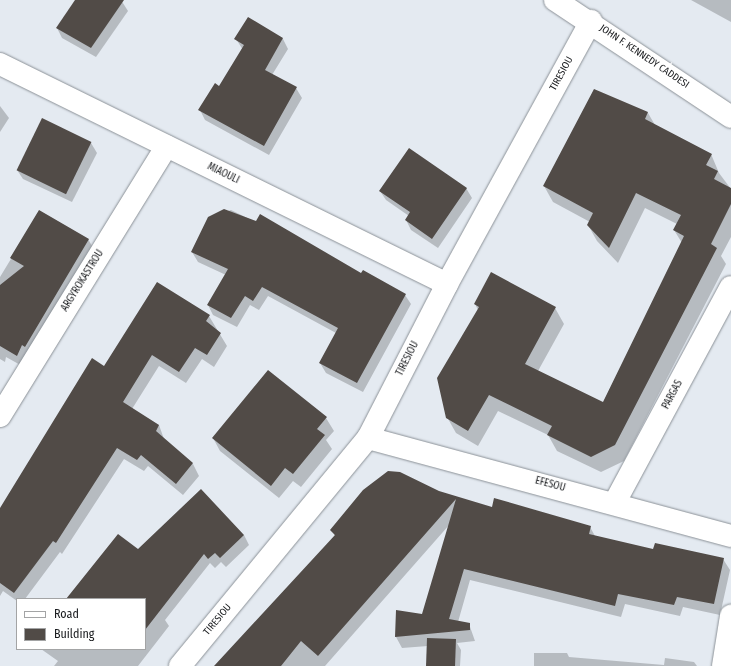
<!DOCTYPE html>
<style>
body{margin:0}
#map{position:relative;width:731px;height:666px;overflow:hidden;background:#e4eaf1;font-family:"Fira Sans Condensed",sans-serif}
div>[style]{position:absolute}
.shadow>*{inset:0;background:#0003}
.building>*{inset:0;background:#514b47;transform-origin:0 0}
.roads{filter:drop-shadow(0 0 1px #8b9197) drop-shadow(0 0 1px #8b9197)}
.street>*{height:22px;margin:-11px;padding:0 11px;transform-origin:11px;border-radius:11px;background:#fff}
.secondary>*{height:22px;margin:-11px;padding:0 11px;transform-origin:11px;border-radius:11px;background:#fff}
span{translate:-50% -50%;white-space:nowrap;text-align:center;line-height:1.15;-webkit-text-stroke:4px #fff;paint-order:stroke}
.street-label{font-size:10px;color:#191b1e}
.legend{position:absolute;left:16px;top:598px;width:130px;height:52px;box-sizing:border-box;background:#fff;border:1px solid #a3a4a5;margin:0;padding:5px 7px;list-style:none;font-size:12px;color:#191b1e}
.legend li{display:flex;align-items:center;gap:8px;height:20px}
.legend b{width:20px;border:1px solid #a3a4a5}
</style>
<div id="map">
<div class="shadow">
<i style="clip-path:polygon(76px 0,121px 0,128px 11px,96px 57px,62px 38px,57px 28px)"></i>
<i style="clip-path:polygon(691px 0,731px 0,731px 22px)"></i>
<i style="clip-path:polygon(248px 18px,283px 39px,288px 49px,272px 75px,296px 88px,302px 98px,269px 155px,205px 120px,200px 110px,220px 88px,243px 50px,236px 39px)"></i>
<i style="clip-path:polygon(594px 90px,648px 113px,655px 125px,711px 154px,719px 173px,731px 189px,731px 237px,721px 256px,726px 264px,624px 461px,601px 472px,557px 451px,548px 435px,498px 411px,478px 446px,456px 433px,447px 417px,478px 310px,475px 304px,555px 308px,564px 324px,538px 371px,603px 403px,682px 243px,674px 230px,677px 224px,645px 208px,618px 263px,597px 241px,588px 225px,590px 222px,553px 202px,544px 186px)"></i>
<i style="clip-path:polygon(0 106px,9px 118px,0 132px)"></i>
<i style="clip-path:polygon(91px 143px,97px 153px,72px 202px,23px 179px,17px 170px)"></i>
<i style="clip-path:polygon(466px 188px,472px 198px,438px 248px,411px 230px,406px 220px,409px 216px,386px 200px,380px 191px)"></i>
<i style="clip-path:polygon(231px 210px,405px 295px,411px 304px,363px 392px,326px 373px,320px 363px,336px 333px,268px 296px,259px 310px,250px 305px,237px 327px,213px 315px,208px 305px,226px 275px,198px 262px,192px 252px,209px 217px)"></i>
<i style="clip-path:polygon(40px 211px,88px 239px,95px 251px,24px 367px,6px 357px,5px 362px,0 359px,0 277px)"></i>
<i style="clip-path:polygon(209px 316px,227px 346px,214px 367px,202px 359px,186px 383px,159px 366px,132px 409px,159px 425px,164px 439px,193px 464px,199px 476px,183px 495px,148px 466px,144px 471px,124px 459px,62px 554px,60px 552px,25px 599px,17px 601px,3px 591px,0 596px,0 537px,105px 367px)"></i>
<i style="clip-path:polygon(326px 418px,334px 431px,326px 440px,332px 449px,301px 487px,293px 481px,279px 498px,220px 451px,213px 438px)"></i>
<i style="clip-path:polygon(439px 492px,492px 508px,590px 527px,595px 536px,654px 551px,723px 559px,730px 570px,720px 615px,683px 607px,680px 616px,625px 604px,621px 617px,470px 580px,458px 622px,469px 624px,475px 641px,457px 643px,461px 650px,460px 666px,427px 666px,428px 646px,402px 648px,396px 637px,397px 611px,423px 616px,450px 524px,325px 666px,216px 666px,335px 536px,332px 530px)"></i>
<i style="clip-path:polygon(244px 535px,249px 545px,226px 567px,221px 562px,215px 568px,210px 563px,165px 620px,169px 626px,138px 666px,54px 666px,58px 661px,41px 649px,145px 649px,145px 599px,67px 599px,138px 551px)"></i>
<i style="clip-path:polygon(534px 653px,567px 653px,569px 657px,664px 665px,665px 658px,694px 662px,697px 666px,534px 666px)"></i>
</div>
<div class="building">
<i style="clip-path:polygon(75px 0,124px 0,91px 48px,56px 28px)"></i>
<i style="clip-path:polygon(248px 17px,283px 38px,265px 70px,297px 87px,264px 146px,198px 110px,215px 83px,219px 86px,244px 45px,234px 39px)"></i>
<i style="clip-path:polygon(594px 89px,648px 112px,645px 119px,712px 154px,706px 165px,718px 171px,714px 179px,731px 188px,731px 204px,711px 244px,717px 248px,615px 445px,591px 457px,547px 435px,552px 426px,489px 395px,468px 431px,446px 418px,437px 378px,479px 307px,474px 304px,491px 272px,556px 307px,525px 364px,603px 402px,684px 236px,673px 230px,681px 215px,636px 193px,609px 248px,587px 225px,593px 213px,543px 186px)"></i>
<i style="left:42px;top:118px;width:55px;height:58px;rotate:26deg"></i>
<i style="clip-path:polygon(409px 148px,467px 188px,432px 239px,405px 220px,410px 212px,379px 191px)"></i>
<i style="clip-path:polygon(224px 209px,256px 221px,260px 214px,361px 273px,363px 270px,406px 294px,357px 383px,319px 363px,338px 328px,262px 287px,253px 301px,245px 296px,231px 318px,207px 305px,228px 269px,191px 252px,208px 217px)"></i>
<i style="clip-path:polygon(39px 210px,89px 239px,25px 347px,22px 345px,17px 356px,0 346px,0 285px,24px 266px,10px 258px)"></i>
<i style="clip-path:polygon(157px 282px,210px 315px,206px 321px,221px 333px,207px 355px,195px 348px,179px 372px,152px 355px,123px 402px,159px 425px,156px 431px,193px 463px,176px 484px,141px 455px,137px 460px,117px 448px,56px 543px,53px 541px,14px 593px,0 583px,0 508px,92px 358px,104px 366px)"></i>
<i style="clip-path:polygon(268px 370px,327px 417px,317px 429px,325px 435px,293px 474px,285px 468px,271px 486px,212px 438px)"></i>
<i style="clip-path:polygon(388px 471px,400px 472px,439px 491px,492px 507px,494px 498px,591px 526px,589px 534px,653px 549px,655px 543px,724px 558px,714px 604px,677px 597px,674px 605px,618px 594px,615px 606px,464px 569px,449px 619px,470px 623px,470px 630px,395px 637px,396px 610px,422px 614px,456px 499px,318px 656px,301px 641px,281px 666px,214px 666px,335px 535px,330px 530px,363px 490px)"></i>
<i style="clip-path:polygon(201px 489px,244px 535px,220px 558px,215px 553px,208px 559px,204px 554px,145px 630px,145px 599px,66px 599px,118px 534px,138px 549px)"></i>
<i style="left:427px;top:638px;width:29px;height:28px;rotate:2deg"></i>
</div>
<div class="roads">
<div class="street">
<i style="left:0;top:64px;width:498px;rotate:26.2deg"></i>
<i style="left:0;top:416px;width:317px;rotate:-58.3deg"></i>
<i style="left:368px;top:438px;width:376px;rotate:15.1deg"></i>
<i style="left:615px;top:502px;width:244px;rotate:-61.7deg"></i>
<i style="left:180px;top:666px;width:296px;rotate:-50.5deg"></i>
<i style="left:368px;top:438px;width:173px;rotate:-62.8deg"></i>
<i style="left:447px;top:284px;width:300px;rotate:-61.3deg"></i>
<i style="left:723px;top:666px;width:51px;rotate:-80.9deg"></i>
</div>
<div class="secondary">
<i style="left:555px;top:0;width:211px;rotate:33.6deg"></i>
</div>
</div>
<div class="street-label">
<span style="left:644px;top:57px;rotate:34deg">JOHN F. KENNEDY CADDESI</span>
<span style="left:562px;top:74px;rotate:-61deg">TIRESIOU</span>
<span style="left:223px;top:174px;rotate:26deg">MIAOULI</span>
<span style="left:83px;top:281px;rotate:-58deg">ARGYROKASTROU</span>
<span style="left:408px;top:359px;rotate:-63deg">TIRESIOU</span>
<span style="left:673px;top:395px;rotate:-62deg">PARGAS</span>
<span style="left:550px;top:485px;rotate:15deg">EFESOU</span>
<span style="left:218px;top:620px;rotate:-50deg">TIRESIOU</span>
</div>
<ul class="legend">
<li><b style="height:5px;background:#fff"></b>Road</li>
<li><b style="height:11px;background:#514b47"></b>Building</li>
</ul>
</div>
